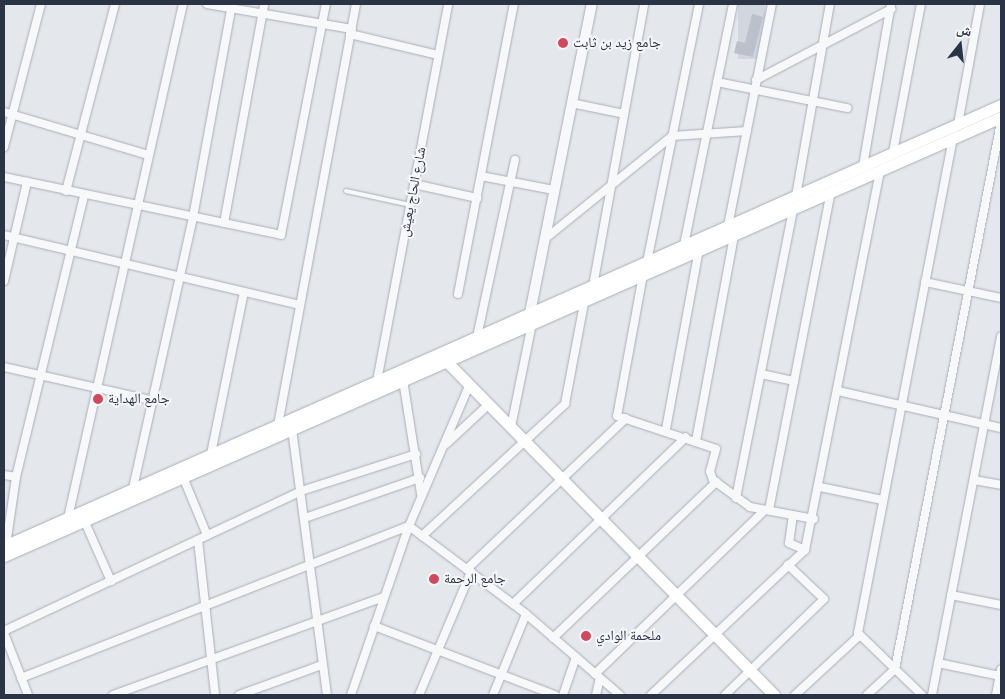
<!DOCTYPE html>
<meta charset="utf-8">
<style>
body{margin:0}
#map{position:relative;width:1005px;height:699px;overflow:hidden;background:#e4e7ec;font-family:"Fira Sans Condensed","Noto Naskh Arabic",sans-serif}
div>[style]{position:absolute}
.built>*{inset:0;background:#d2d6de;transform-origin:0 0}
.building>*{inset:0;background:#bbc0ca}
.roads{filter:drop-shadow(0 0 1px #a9aeb7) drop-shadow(0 0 1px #a9aeb7)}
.service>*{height:4px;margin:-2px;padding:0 2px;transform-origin:2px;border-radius:2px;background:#f7f8fa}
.minor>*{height:8px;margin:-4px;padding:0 4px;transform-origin:4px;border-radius:4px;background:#f7f8fa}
.tertiary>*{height:10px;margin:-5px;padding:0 5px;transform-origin:5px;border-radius:5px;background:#f7f8fa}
.secondary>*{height:11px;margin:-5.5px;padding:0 5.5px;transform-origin:5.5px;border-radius:5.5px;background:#fff}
.dots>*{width:14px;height:14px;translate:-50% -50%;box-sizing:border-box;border:2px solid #f4f6f9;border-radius:50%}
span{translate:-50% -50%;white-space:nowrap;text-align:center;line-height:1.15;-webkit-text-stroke:4px #f4f6f9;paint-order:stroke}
.poi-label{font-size:14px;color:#2b3445}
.left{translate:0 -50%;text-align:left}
.street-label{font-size:14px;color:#2b3445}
.frame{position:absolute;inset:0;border:5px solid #2b3445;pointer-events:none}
.north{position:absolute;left:935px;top:20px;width:50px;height:50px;-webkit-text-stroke:4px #f4f6f9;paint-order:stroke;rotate:16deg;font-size:14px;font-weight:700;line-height:20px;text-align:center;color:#2b3445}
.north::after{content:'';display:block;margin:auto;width:18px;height:22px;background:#2b3445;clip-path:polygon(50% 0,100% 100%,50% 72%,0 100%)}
</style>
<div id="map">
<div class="built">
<i style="left:738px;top:4px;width:27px;height:55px"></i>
</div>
<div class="building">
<i style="clip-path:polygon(752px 14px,763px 17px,753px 57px,734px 53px,737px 41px,745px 43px)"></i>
</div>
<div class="roads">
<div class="service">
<i style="left:346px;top:191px;width:66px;rotate:12.3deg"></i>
</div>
<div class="minor">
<i style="left:207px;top:4px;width:147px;rotate:9.8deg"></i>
<i style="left:350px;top:34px;width:90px;rotate:13.4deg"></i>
<i style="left:756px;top:80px;width:153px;rotate:-27.7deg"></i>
<i style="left:717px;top:82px;width:133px;rotate:11.3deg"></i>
<i style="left:571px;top:103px;width:54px;rotate:11.7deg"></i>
<i style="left:4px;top:112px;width:150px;rotate:16.6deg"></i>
<i style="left:958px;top:124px;width:122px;rotate:-79.6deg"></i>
<i style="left:4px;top:147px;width:148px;rotate:-75.5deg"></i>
<i style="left:893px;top:152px;width:151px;rotate:-79.3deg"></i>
<i style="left:863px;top:166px;width:164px;rotate:-80.2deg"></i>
<i style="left:481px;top:176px;width:74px;rotate:10.9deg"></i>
<i style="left:4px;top:177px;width:283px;rotate:11.8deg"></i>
<i style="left:281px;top:235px;width:235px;rotate:-79deg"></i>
<i style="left:414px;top:184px;width:65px;rotate:12.5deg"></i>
<i style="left:66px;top:191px;width:193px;rotate:-75.3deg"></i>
<i style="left:796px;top:196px;width:195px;rotate:-80deg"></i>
<i style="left:224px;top:223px;width:223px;rotate:-79.6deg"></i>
<i style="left:728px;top:226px;width:226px;rotate:-78.8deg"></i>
<i style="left:4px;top:235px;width:304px;rotate:13.3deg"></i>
<i style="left:546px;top:238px;width:162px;rotate:-39deg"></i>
<i style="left:672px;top:136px;width:75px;rotate:-3.8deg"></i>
<i style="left:684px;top:245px;width:246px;rotate:-78.5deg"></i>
<i style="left:647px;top:262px;width:263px;rotate:-78.6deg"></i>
<i style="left:643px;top:275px;width:143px;rotate:100.4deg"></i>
<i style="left:617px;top:416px;width:104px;rotate:18.4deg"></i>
<i style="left:716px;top:449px;width:23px;rotate:105deg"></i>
<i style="left:710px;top:471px;width:9px;rotate:72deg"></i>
<i style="left:713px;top:480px;width:46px;rotate:36.1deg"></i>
<i style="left:750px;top:507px;width:65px;rotate:10.6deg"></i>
<i style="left:4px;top:281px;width:102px;rotate:-76.9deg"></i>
<i style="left:925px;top:282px;width:78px;rotate:11.9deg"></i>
<i style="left:593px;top:286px;width:287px;rotate:-79.7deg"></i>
<i style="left:458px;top:294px;width:295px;rotate:-79.1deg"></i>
<i style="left:477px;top:337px;width:181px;rotate:-77.9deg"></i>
<i style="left:4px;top:367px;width:151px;rotate:12.7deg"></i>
<i style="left:761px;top:374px;width:34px;rotate:12deg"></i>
<i style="left:403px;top:380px;width:115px;rotate:81deg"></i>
<i style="left:377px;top:381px;width:384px;rotate:-79.3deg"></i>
<i style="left:838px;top:391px;width:167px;rotate:12.8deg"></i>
<i style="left:278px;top:425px;width:428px;rotate:-79.5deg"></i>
<i style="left:511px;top:427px;width:105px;rotate:-78.5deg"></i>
<i style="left:292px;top:429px;width:268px;rotate:82.5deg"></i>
<i style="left:666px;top:429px;width:182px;rotate:-79.6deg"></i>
<i style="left:696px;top:441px;width:209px;rotate:-79.5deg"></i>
<i style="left:446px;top:444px;width:57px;rotate:-42.9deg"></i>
<i style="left:211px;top:454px;width:165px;rotate:-78.5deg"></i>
<i style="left:4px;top:475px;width:12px;rotate:9deg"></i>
<i style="left:183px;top:477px;width:63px;rotate:67.5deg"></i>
<i style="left:974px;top:480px;width:27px;rotate:10deg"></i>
<i style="left:820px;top:487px;width:64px;rotate:11.7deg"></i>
<i style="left:133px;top:488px;width:278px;rotate:-77.5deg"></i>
<i style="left:193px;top:217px;width:217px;rotate:-79.6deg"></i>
<i style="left:736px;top:498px;width:295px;rotate:-78.8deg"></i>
<i style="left:769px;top:510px;width:324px;rotate:-79deg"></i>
<i style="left:793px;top:515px;width:28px;rotate:98deg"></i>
<i style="left:789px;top:543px;width:17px;rotate:24deg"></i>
<i style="left:68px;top:518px;width:527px;rotate:-77.39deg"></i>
<i style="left:305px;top:518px;width:122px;rotate:-19.2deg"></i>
<i style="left:84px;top:520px;width:67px;rotate:66.1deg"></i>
<i style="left:422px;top:536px;width:195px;rotate:-42.7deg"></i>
<i style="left:565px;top:404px;width:108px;rotate:-79.3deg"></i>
<i style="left:198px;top:540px;width:156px;rotate:83.7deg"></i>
<i style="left:6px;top:545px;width:69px;rotate:-81.6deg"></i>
<i style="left:16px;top:477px;width:290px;rotate:-76.4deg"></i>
<i style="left:467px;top:569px;width:219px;rotate:-43.5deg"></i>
<i style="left:951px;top:595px;width:51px;rotate:11.3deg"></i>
<i style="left:513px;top:604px;width:240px;rotate:-44deg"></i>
<i style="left:374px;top:626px;width:194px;rotate:20.9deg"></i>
<i style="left:4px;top:631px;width:328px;rotate:-25.2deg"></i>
<i style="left:301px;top:491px;width:121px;rotate:-17.8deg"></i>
<i style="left:4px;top:633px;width:66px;rotate:68.8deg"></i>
<i style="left:553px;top:638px;width:226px;rotate:-43.7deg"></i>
<i style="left:938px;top:663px;width:63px;rotate:11.8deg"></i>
<i style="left:595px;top:674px;width:236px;rotate:-44deg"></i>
<i style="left:21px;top:678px;width:417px;rotate:-21.4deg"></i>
<i style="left:409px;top:526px;width:146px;rotate:36.9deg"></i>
<i style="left:526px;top:614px;width:124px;rotate:40.8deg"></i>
<i style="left:113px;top:695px;width:288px;rotate:-19.9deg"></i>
<i style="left:239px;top:695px;width:88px;rotate:-19.9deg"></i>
<i style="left:351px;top:695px;width:179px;rotate:-71.1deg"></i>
<i style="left:409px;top:526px;width:152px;rotate:-66.8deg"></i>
<i style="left:419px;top:695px;width:134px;rotate:-67.1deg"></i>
<i style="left:493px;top:695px;width:87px;rotate:-67.8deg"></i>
<i style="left:563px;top:695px;width:40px;rotate:-71.1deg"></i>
<i style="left:596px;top:695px;width:17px;rotate:-77deg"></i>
<i style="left:651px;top:695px;width:212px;rotate:-43.3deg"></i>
<i style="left:805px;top:550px;width:387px;rotate:-78.8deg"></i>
<i style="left:725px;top:695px;width:138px;rotate:-44.1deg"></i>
<i style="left:824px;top:599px;width:50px;rotate:-136.6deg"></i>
<i style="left:795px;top:695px;width:88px;rotate:-42.7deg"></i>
<i style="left:867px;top:695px;width:38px;rotate:-43deg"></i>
<i style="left:895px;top:669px;width:557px;rotate:-79.03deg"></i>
<i style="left:922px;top:695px;width:89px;rotate:-135.9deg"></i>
<i style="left:858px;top:633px;width:504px;rotate:-79.14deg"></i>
<i style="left:932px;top:695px;width:365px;rotate:-79.1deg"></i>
<i style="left:996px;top:695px;width:26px;rotate:-79deg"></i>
</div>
<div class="tertiary">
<i style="left:530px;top:313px;width:315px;rotate:-78.7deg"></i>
</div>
<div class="secondary">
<i style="left:446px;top:361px;width:468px;rotate:45.5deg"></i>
<i style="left:4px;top:546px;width:1090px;rotate:-23.86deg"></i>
<i style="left:4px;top:556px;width:1089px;rotate:-23.76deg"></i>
</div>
</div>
<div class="dots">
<i style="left:563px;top:43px;background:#d1495b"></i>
<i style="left:98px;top:399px;background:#d1495b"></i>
<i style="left:434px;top:579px;background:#d1495b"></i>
<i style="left:586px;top:636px;background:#d1495b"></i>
</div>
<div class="poi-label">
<span class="left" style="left:573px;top:43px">جامع زيد بن ثابت</span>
<span class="left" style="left:108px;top:399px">جامع الهداية</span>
<span class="left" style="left:444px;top:579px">جامع الرحمة</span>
<span class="left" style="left:596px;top:636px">ملحمة الوادي</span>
</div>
<div class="street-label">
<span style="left:413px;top:192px;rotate:-79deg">شارع الحاج يعيش</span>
</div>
<div class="frame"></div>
<div class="north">ش</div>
</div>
